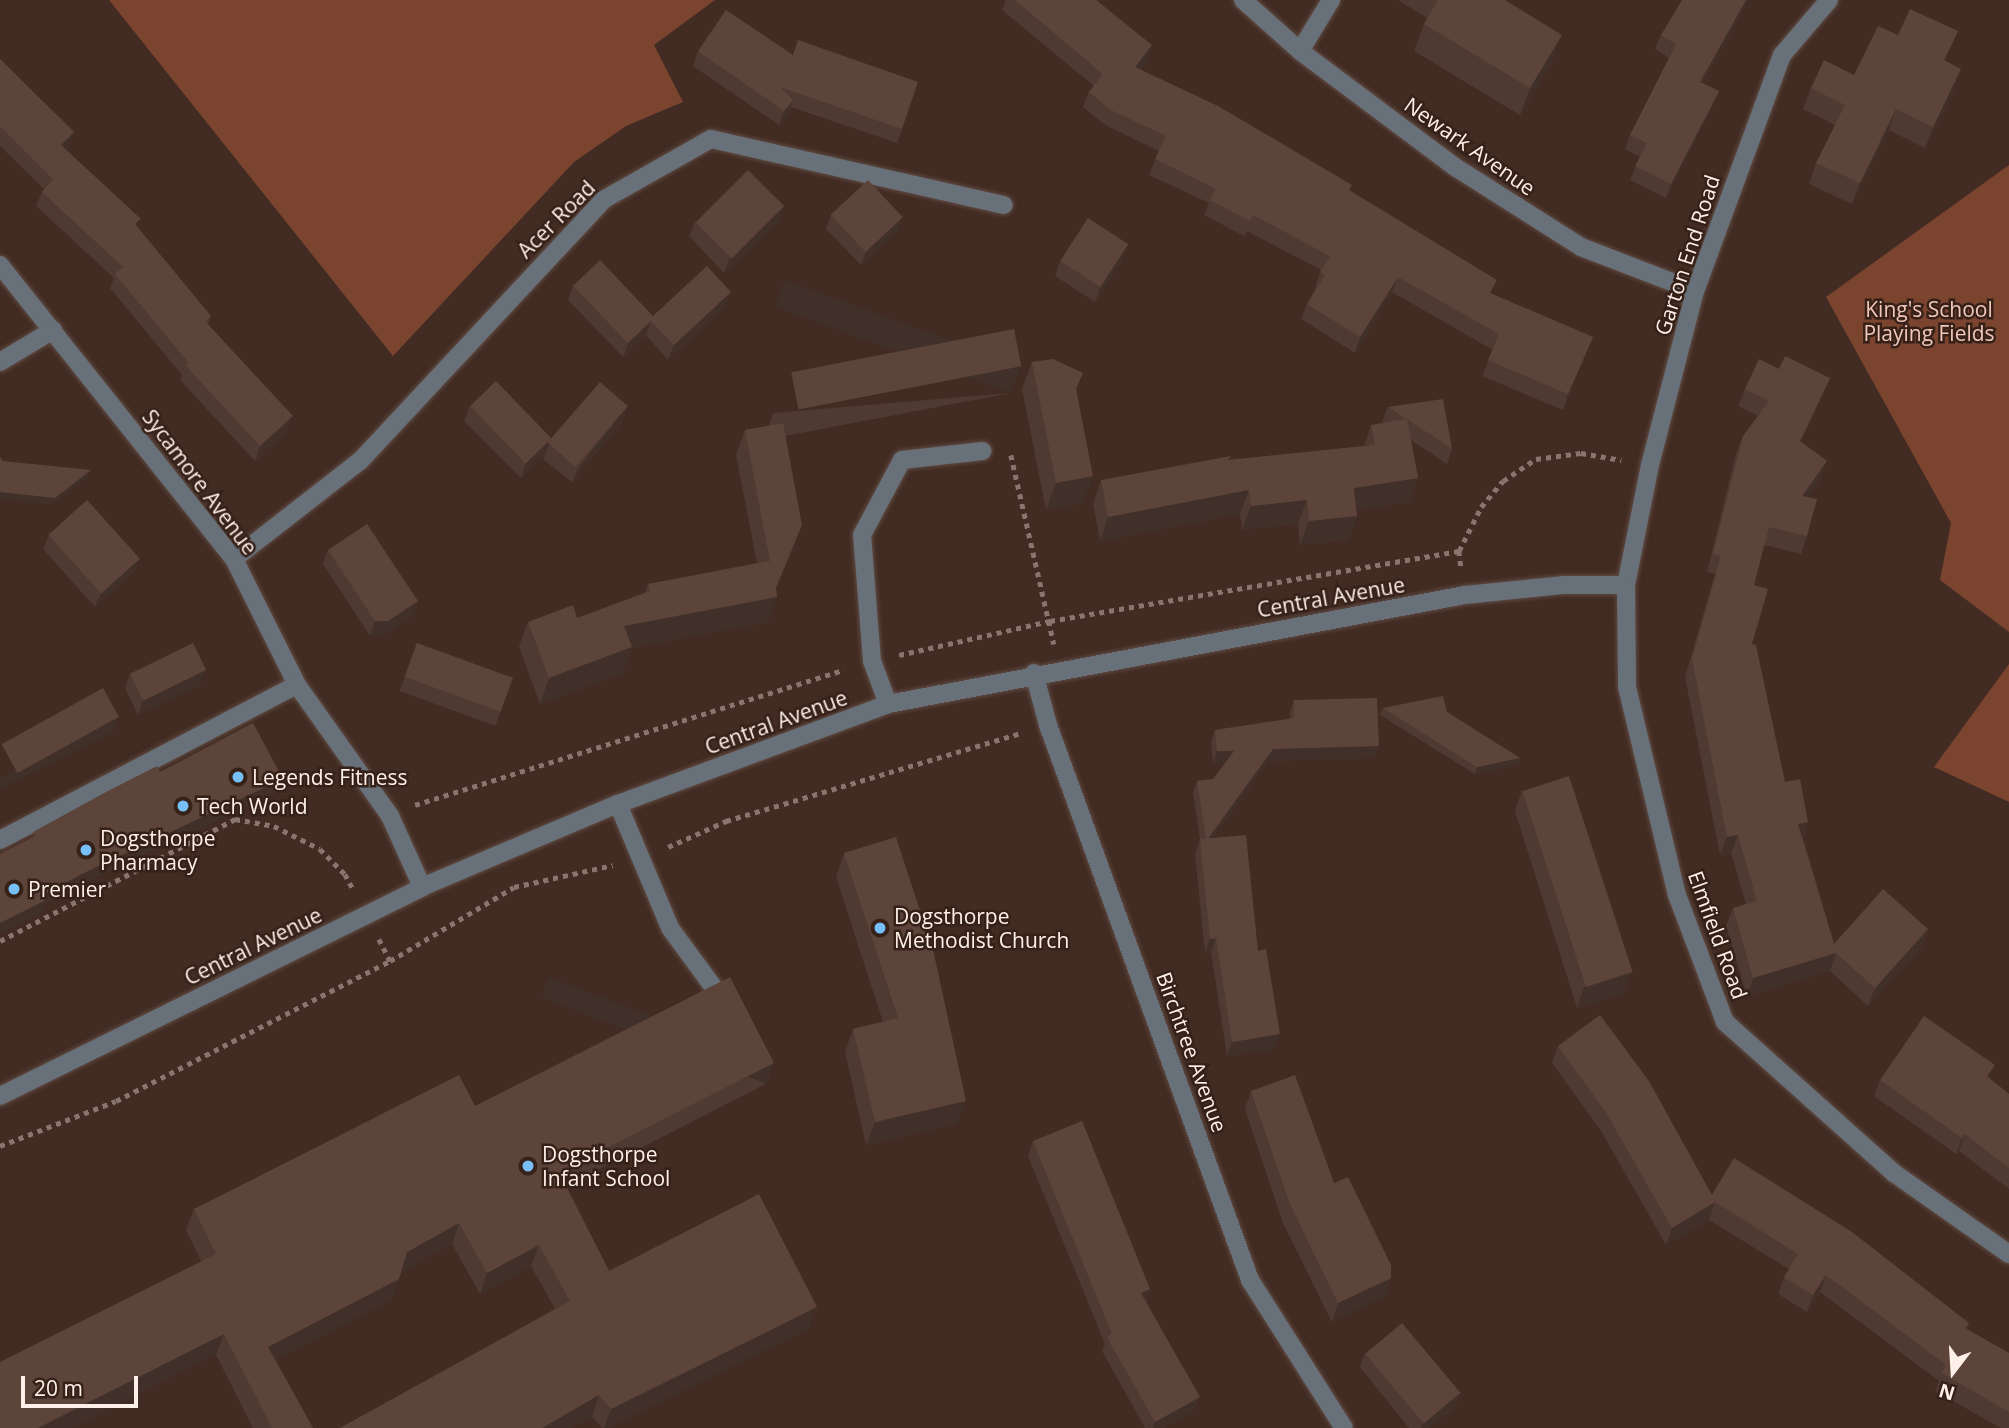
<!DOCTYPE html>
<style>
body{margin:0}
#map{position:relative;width:2009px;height:1428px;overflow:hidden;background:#412b22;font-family:"Open Sans",sans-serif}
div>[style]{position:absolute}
.green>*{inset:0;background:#7b442f}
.path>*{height:4.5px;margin-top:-2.25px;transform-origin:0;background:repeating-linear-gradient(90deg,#89756d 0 5px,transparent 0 10px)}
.roads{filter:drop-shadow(0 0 2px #5f4a42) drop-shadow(0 0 2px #5f4a42)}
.minor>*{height:18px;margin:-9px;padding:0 9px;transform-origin:9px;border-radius:9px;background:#687179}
.wall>*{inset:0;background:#4f3a33;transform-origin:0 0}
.shaded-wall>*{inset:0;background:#403029;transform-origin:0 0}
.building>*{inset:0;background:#5c443b;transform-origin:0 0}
.dots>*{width:19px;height:19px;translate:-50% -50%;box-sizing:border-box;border:4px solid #362119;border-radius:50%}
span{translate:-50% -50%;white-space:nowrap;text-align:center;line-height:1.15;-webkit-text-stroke:5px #362119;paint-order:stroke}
.street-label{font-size:21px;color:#feefe9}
.park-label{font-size:21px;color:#f1c7b8}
.poi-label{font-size:21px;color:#feefe9}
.left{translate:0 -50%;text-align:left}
.north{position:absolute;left:1918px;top:1337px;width:70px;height:70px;-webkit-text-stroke:5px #362119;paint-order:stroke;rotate:197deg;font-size:19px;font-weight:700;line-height:28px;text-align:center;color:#feefe9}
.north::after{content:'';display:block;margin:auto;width:24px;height:32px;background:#feefe9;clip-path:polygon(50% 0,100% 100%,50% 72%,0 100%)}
.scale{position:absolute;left:21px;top:1376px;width:117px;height:32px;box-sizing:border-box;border:4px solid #feefe9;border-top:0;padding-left:9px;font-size:21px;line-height:24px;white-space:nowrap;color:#feefe9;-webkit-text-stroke:5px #362119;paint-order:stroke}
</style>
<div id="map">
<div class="green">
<i style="clip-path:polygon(109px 0,715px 0,654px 45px,683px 102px,626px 126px,574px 162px,393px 356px)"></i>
<i style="clip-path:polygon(2009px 165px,2009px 632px,1940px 580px,1951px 523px,1826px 297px)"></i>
<i style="clip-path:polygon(2009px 664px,2009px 802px,1934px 767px)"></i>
</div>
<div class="path">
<i style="left:1011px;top:455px;width:194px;rotate:77.2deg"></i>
<i style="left:1459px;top:551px;width:17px;rotate:83deg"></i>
<i style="left:899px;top:655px;width:155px;rotate:-12.7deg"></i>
<i style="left:1050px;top:621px;width:415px;rotate:-9.7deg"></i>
<i style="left:1459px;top:551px;width:49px;rotate:-63.4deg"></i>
<i style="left:1481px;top:507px;width:34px;rotate:-50deg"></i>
<i style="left:1503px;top:481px;width:40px;rotate:-34deg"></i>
<i style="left:1536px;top:459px;width:45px;rotate:-7.6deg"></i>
<i style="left:1581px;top:453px;width:41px;rotate:9.9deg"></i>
<i style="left:415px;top:805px;width:450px;rotate:-17.5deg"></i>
<i style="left:668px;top:847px;width:64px;rotate:-24.1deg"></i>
<i style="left:726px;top:821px;width:309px;rotate:-16.6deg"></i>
<i style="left:379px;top:939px;width:25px;rotate:63deg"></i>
<i style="left:0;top:941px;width:265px;rotate:-27.4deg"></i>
<i style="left:235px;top:819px;width:40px;rotate:10deg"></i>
<i style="left:274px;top:826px;width:51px;rotate:26.6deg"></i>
<i style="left:320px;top:849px;width:35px;rotate:45deg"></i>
<i style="left:345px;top:874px;width:19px;rotate:62deg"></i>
<i style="left:0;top:1146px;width:124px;rotate:-21.2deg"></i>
<i style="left:116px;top:1101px;width:308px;rotate:-27.1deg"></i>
<i style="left:390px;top:961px;width:144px;rotate:-30.8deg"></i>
<i style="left:514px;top:887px;width:101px;rotate:-12.5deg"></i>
</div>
<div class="roads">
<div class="minor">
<i style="left:1243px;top:0;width:76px;rotate:41.8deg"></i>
<i style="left:1300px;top:51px;width:194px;rotate:36.8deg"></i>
<i style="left:1455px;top:167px;width:149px;rotate:32.4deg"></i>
<i style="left:1581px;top:247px;width:122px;rotate:21.1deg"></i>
<i style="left:1829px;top:0;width:72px;rotate:130.5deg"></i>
<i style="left:1782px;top:55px;width:252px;rotate:110.2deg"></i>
<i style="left:1695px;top:291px;width:180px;rotate:104.5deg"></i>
<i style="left:1650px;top:465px;width:122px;rotate:101.3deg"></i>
<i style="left:1626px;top:585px;width:102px;rotate:89.4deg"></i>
<i style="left:1627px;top:687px;width:214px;rotate:76.5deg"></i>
<i style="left:1677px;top:895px;width:136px;rotate:69.3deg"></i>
<i style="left:1725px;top:1022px;width:227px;rotate:41.8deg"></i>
<i style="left:1894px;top:1173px;width:141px;rotate:35.2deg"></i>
<i style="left:1300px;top:51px;width:60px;rotate:-58.7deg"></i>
<i style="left:0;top:265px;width:376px;rotate:51.5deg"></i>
<i style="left:234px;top:559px;width:141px;rotate:63.4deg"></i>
<i style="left:297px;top:685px;width:161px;rotate:54.6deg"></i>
<i style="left:390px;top:816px;width:78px;rotate:65.7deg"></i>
<i style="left:0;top:362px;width:62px;rotate:-31.1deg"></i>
<i style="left:234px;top:559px;width:160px;rotate:-37.9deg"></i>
<i style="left:360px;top:461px;width:357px;rotate:-47deg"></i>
<i style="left:603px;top:200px;width:124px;rotate:-29.5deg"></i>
<i style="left:711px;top:139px;width:300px;rotate:12.7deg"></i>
<i style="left:1034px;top:673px;width:54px;rotate:74.9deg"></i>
<i style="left:1048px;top:725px;width:591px;rotate:70deg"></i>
<i style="left:1250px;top:1280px;width:175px;rotate:57.6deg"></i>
<i style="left:888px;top:704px;width:46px;rotate:-110.4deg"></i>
<i style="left:872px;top:661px;width:126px;rotate:-94.5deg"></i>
<i style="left:862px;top:535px;width:85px;rotate:-61.9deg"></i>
<i style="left:902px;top:460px;width:81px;rotate:-6.4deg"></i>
<i style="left:618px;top:804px;width:134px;rotate:67.2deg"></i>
<i style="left:670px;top:928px;width:74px;rotate:53.7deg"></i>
<i style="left:0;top:840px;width:335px;rotate:-27.6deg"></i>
<i style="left:0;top:1096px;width:471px;rotate:-26.3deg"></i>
<i style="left:422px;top:887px;width:213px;rotate:-23deg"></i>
<i style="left:618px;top:804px;width:288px;rotate:-20.3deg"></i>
<i style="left:888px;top:704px;width:587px;rotate:-10.7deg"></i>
<i style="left:1465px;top:595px;width:100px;rotate:-5.8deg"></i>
<i style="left:1564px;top:585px;width:62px"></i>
</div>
</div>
<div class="wall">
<i style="clip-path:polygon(1006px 0,1096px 0,1147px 61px,1140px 69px,1350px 191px,1492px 294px,1593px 337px,1563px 410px,1482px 376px,1493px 350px,1392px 292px,1355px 353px,1301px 319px,1307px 304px,1316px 288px,1315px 287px,1321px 270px,1247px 231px,1244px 236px,1204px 215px,1209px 203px,1149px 175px,1159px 151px,1105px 125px,1083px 107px,1089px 92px,1094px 86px,1002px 10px)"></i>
<i style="clip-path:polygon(1398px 0,1505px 0,1552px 62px,1520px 115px,1414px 51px,1424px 24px,1427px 18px)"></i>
<i style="clip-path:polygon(1749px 0,1702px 83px,1719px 91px,1713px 106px,1666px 198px,1630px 180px,1640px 157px,1625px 149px,1630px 135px,1669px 58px,1655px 49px,1661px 35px)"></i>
<i style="clip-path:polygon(1958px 31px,1946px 61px,1954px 90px,1925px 148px,1889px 130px,1852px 204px,1809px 184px,1816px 163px,1835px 125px,1803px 109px,1811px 88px,1854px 75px,1898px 35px)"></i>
<i style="clip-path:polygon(698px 51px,792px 55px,902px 129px,897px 143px,791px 107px,788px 115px,779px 125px,693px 66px)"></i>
<i style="clip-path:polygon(0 59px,74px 132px,68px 147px,66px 149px,137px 227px,211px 316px,208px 325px,288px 430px,255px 461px,180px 380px,182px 375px,110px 288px,114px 278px,36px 206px,42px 192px,44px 189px,0 146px)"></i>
<i style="clip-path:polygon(784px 206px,779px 221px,724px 273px,689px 236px,695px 222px)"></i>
<i style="clip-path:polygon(831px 215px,898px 231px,861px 265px,826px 229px)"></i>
<i style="clip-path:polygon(1123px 259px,1095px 302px,1055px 276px,1060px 261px)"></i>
<i style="clip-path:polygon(573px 286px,653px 316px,726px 306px,668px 360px,646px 335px,623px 357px,568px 300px)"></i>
<i style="clip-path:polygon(1032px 362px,1077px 391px,1083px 503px,1046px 510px,1022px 389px)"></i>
<i style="clip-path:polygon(1779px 369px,1830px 378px,1823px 396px,1801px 442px,1821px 479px,1807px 497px,1807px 536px,1801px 554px,1764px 545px,1754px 585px,1752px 644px,1785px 782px,1808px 822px,1803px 838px,1834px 944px,1928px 929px,1922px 947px,1868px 1006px,1830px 971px,1747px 996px,1726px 926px,1733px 908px,1746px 904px,1731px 853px,1720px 855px,1685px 677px,1715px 574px,1707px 572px,1736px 454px,1743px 436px,1758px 416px,1738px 406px,1745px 389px)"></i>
<i style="clip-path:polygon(1011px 393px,785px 436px,793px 550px,776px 590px,777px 597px,768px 622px,632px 648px,623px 673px,540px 704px,519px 647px,528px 622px,577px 618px,645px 593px,648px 584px,757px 563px,736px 455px,745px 430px,769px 426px,773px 413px)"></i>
<i style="clip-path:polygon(470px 406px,550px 442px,623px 421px,572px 482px,543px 459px,545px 454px,521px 478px,464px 421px)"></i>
<i style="clip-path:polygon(1388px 407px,1452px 449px,1447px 464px,1411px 440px,1418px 478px,1409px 502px,1356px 510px,1357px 516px,1348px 540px,1300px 545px,1298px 524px,1242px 530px,1240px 514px,1100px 541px,1093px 504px,1101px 480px,1229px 460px,1364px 446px,1371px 425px,1384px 423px,1382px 422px)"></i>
<i style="clip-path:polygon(49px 535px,134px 573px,95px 607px,43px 549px)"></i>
<i style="clip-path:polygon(328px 550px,418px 601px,413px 616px,383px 636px,370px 636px,323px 564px)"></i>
<i style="left:417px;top:643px;width:102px;height:51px;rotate:20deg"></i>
<i style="clip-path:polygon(130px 674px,201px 684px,138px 715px,125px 688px)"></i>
<i style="clip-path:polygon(1294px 700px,1379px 746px,1374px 758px,1269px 761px,1213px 838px,1258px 951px,1274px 1049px,1227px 1056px,1211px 952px,1205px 953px,1195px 854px,1200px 839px,1193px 793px,1197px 781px,1213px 779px,1226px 762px,1213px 763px,1211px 742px,1215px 730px,1290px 719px,1290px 711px)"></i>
<i style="clip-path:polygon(1383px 708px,1447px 712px,1520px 758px,1518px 765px,1475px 774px,1380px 715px)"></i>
<i style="clip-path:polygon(1522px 790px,1631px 972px,1623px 994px,1577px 1008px,1515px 811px)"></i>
<i style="clip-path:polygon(844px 853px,957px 1124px,866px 1145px,845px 1052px,853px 1029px,883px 1022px,836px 877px)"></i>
<i style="clip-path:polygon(1558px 1046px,1712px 1195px,1969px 1323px,1967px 1329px,2009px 1353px,2009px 1428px,2001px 1428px,1935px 1391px,1939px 1381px,1820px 1292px,1807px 1312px,1778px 1294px,1784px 1277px,1789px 1269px,1709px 1220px,1666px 1245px,1601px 1131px,1552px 1063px)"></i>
<i style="clip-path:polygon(774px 1063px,766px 1084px,566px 1186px,609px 1271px,809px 1328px,608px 1428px,602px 1428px,592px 1417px,571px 1428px,340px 1428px,555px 1309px,531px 1266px,480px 1294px,452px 1244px,401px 1272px,391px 1300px,275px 1360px,313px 1428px,253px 1428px,216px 1355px,201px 1261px,186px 1230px,194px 1209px,475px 1106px)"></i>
<i style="clip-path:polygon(1990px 1079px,2009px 1094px,2009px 1189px,1959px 1151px,1956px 1154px,1874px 1096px,1880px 1080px)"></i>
<i style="clip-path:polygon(1251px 1091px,1334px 1183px,1391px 1278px,1385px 1296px,1332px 1322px,1283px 1223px,1245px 1109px)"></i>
<i style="clip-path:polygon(1033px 1141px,1150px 1289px,1146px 1301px,1194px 1411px,1164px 1428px,1145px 1428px,1102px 1351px,1105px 1344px,1028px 1156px)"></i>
<i style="clip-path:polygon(1365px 1353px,1460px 1393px,1455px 1408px,1429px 1428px,1409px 1428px,1360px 1367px)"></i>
</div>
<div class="shaded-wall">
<i style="clip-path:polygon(1746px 0,1749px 0,1694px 96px,1700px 82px)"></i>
<i style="clip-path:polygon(1958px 31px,1950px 52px,1936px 81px,1944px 60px)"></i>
<i style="clip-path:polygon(1562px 35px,1552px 62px,1520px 115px,1530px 88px)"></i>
<i style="clip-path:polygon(1152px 45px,1147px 61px,1129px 83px,1135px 67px)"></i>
<i style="clip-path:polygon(1961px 69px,1954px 90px,1925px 148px,1933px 127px)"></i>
<i style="clip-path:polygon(1719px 91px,1713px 106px,1666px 198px,1671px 184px)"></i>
<i style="clip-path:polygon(793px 100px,788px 115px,779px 125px,784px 111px)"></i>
<i style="clip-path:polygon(1896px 109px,1889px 130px,1852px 204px,1860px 183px)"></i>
<i style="clip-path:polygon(74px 132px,68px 147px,56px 159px,61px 145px)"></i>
<i style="clip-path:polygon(784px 206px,779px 221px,724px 273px,729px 259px)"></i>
<i style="clip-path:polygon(903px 217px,898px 231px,861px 265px,866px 251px)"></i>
<i style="clip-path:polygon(1128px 244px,1123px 259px,1095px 302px,1100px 287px)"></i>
<i style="clip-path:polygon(1398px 277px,1392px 292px,1355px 353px,1360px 337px)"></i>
<i style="clip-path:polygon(731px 292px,726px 306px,668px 360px,674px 345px)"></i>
<i style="clip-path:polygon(651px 321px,646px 335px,623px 357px,628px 343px)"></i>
<i style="clip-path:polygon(1593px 337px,1587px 353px,1563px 410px,1568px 394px)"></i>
<i style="left:1021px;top:366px;width:29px;height:252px;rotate:110deg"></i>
<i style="clip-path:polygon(1830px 378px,1823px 396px,1793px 458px,1800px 441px)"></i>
<i style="clip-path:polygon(628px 406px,623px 421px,572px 482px,578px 468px)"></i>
<i style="clip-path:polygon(293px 416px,288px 430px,255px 461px,260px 446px)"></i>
<i style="clip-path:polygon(552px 438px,545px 454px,521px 478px,526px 463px)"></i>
<i style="clip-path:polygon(1827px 461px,1821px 479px,1795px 513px,1802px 496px)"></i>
<i style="clip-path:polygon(91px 470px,88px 477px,52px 505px,0 500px,0 492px)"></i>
<i style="clip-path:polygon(1093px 476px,1083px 503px,1046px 510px,1056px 483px)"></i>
<i style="clip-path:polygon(1418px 478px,1409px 502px,1345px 512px,1354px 488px)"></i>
<i style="clip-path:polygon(1249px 490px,1240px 514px,1100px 541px,1108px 517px)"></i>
<i style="clip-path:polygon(1307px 500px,1298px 524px,1242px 530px,1251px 506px)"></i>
<i style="clip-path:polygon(1357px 516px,1348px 540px,1300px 545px,1309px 521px)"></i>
<i style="clip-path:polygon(802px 525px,793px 550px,773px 598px,777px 597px,768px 622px,632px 648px,623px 673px,540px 704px,549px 678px,624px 626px,776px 587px)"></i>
<i style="clip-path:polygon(140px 558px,134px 573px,95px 607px,101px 593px)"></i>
<i style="clip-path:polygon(418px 601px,413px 616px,383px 636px,370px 636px,375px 621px)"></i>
<i style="clip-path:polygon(206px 670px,201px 684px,138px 715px,143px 700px)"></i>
<i style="clip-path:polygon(119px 717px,113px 732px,0 789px,0 778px)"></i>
<i style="clip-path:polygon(1379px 746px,1374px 758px,1269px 761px,1203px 852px,1207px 841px,1273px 749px)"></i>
<i style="clip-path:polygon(1217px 751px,1234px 751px,1230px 762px,1213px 763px)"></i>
<i style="clip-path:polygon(1520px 758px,1518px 765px,1475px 774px,1477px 767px)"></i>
<i style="clip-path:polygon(283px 779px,278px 792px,79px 886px,44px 905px,41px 913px,0 934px,0 923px,43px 895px,84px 873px)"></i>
<i style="clip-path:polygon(1808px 822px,1802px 839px,1798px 824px)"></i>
<i style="clip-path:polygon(1738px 835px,1731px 853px,1720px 855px,1727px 837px)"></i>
<i style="clip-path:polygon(1928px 929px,1922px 947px,1868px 1006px,1875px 988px)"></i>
<i style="clip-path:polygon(1216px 938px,1211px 952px,1205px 953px,1210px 939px)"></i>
<i style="clip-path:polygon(1836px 953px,1830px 971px,1747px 996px,1753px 978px)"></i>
<i style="clip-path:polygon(1631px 972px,1623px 994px,1577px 1008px,1584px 987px)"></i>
<i style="clip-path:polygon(1280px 1034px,1274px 1049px,1227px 1056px,1232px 1042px)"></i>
<i style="left:774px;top:1063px;width:22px;height:241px;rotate:111deg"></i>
<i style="clip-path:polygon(1995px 1065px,1989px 1081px,1987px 1076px)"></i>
<i style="clip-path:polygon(966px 1101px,957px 1124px,866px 1145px,875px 1122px)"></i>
<i style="clip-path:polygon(1965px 1134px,1959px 1151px,1956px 1154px,1962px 1138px)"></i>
<i style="clip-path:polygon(1715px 1202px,1709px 1220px,1666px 1245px,1672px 1228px)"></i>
<i style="clip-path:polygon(459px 1223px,452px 1244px,400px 1273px,407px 1252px)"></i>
<i style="clip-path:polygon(539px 1245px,531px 1266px,480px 1294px,487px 1273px)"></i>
<i style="clip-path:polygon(1826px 1275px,1820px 1292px,1807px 1312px,1813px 1295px)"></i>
<i style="clip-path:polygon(1391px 1278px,1385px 1296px,1332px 1322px,1338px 1303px)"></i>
<i style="clip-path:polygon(399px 1279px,391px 1300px,260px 1368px,268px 1347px)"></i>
<i style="clip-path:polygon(1150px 1289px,1145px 1303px,1141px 1293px)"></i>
<i style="clip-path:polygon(817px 1307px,809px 1328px,608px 1428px,604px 1428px,611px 1409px)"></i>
<i style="clip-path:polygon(224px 1334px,216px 1355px,72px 1428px,38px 1428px)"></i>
<i style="clip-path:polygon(1460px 1393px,1455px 1408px,1429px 1428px,1421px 1428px,1422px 1423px)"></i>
<i style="clip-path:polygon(599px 1395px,592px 1417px,571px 1428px,542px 1428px)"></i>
<i style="clip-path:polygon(1200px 1397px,1194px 1411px,1164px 1428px,1153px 1428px,1155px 1422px)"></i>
</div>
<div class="building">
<i style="clip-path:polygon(1015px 0,1096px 0,1152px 45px,1135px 67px,1218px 106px,1352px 185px,1349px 190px,1497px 280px,1490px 293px,1593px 337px,1568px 394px,1488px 360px,1499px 334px,1398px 277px,1360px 337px,1307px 304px,1325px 275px,1320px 272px,1330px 256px,1253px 215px,1250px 221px,1210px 200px,1216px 189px,1155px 159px,1166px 136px,1111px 110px,1089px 92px,1103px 74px)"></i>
<i style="clip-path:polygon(1438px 0,1505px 0,1562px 35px,1530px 88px,1424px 24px)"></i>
<i style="clip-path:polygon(1682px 0,1746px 0,1700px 82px,1719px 91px,1671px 184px,1635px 166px,1647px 143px,1630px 135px,1676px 44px,1661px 35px)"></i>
<i style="clip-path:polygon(1910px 9px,1958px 31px,1944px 60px,1961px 69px,1933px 127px,1896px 109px,1860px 183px,1816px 163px,1845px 105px,1811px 88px,1824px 60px,1854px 75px,1878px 26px,1898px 35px)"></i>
<i style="clip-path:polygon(726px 10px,793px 55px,798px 40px,918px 82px,902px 129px,780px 87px,793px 100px,784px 111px,698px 51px)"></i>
<i style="clip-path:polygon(0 59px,74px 132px,61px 145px,141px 219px,135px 224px,211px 316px,205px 321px,293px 416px,260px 446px,186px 366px,189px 363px,115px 274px,123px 267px,42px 192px,53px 179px,0 126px)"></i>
<i style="left:748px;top:170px;width:51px;height:74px;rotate:45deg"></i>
<i style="left:868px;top:180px;width:51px;height:51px;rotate:47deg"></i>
<i style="left:1088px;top:218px;width:48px;height:51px;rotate:33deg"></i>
<i style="clip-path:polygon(600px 260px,653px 316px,707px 266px,731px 292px,674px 345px,651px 321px,628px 343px,573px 286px)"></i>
<i style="left:1014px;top:329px;width:38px;height:227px;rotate:79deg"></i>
<i style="clip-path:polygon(1785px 356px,1830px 378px,1800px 441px,1827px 461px,1802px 496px,1817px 499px,1807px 536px,1769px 527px,1754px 585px,1768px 589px,1752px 644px,1756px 645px,1785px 782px,1800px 779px,1808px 822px,1798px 824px,1834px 944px,1883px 889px,1928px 929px,1875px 988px,1836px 953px,1753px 978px,1733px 908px,1757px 901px,1738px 835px,1727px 837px,1692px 659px,1721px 556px,1713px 554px,1743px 436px,1769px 401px,1745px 389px,1759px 359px,1779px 369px)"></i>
<i style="clip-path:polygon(1053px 359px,1083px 373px,1076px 389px,1093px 476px,1056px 483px,1032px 362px)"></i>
<i style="left:496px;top:381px;width:80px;height:36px;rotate:46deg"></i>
<i style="left:600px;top:382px;width:37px;height:80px;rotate:41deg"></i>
<i style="clip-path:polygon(1443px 399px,1452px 449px,1408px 420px,1407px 419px,1406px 419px,1388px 407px)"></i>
<i style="clip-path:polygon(1407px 419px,1418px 478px,1354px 488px,1357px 516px,1309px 521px,1307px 500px,1251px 506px,1249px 490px,1108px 517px,1101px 480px,1231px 456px,1228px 460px,1375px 445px,1371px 425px)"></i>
<i style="clip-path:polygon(783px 423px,802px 525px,776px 587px,777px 597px,624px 626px,632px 647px,549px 678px,528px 622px,573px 605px,577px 618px,650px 591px,648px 584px,770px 561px,745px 430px)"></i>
<i style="clip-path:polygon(0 457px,3px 461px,91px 470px,55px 498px,0 492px)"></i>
<i style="left:87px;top:500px;width:79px;height:52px;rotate:48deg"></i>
<i style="clip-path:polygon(367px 524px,418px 601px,388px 621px,375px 621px,328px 550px)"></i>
<i style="left:193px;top:643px;width:30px;height:70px;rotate:64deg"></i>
<i style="left:417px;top:643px;width:102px;height:36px;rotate:20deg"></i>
<i style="left:103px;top:688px;width:33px;height:116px;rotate:61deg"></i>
<i style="clip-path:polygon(1443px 696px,1447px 712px,1520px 758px,1477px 767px,1383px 708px)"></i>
<i style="clip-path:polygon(1377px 698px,1379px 746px,1273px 749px,1208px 838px,1206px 839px,1197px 781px,1213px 779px,1234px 751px,1217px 751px,1215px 730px,1294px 718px,1294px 700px)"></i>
<i style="clip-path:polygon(253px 723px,283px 779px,84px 873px,43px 895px,46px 900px,0 923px,0 854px,35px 836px,33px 832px,106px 792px,157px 766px,160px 772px)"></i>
<i style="left:1569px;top:776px;width:206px;height:49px;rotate:72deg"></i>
<i style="clip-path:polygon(1246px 835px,1258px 951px,1266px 949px,1280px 1034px,1232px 1042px,1216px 938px,1210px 939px,1200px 839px)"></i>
<i style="clip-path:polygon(896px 837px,934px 954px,966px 1101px,875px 1122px,853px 1029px,898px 1018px,844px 853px)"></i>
<i style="clip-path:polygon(730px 977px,774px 1063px,559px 1172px,609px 1271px,759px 1194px,817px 1307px,611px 1409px,599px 1395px,542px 1428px,340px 1428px,570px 1301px,539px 1245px,487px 1273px,459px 1223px,407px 1252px,399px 1279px,268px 1347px,313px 1428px,272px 1428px,224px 1334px,38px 1428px,0 1428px,0 1362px,216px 1254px,194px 1209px,459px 1075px,475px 1106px)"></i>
<i style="clip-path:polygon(1600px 1015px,1649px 1081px,1712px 1195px,1734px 1158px,1852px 1232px,1969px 1323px,1965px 1328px,2009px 1353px,2009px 1412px,1942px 1373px,1946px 1365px,1826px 1275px,1813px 1295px,1784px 1277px,1798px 1254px,1715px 1202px,1672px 1228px,1607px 1114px,1558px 1046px)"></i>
<i style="clip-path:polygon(1924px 1016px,1995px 1065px,1987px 1076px,2009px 1094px,2009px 1168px,1965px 1134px,1962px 1138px,1880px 1080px)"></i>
<i style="clip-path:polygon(1295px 1075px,1334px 1183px,1348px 1177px,1391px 1265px,1391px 1278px,1338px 1303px,1290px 1204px,1251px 1091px)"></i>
<i style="clip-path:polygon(1082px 1121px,1150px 1289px,1141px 1293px,1200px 1397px,1155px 1422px,1107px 1337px,1112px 1334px,1033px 1141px)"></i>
<i style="left:1402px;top:1323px;width:91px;height:48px;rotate:50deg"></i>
</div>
<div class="dots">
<i style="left:238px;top:777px;background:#77bff7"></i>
<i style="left:183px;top:806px;background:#77bff7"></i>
<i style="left:86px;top:850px;background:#77bff7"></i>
<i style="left:14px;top:889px;background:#77bff7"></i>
<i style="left:880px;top:928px;background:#77bff7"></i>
<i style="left:528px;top:1166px;background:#77bff7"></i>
</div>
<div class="street-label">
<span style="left:1470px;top:146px;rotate:35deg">Newark Avenue</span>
<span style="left:556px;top:219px;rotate:-45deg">Acer Road</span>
<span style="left:1687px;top:255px;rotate:-72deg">Garton End Road</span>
<span style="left:200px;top:482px;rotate:53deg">Sycamore Avenue</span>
<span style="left:1331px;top:597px;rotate:-10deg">Central Avenue</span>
<span style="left:776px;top:722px;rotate:-20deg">Central Avenue</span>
<span style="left:1718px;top:935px;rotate:70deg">Elmfield Road</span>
<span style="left:253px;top:946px;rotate:-26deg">Central Avenue</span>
<span style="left:1192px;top:1052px;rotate:70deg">Birchtree Avenue</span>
</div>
<div class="park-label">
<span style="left:1929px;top:321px">King's School<br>Playing Fields</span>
</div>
<div class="poi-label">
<span class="left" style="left:252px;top:777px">Legends Fitness</span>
<span class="left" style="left:197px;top:806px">Tech World</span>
<span class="left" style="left:100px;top:850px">Dogsthorpe<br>Pharmacy</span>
<span class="left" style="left:28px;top:889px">Premier</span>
<span class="left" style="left:894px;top:928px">Dogsthorpe<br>Methodist Church</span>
<span class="left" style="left:542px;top:1166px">Dogsthorpe<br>Infant School</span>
</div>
<div class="north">N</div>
<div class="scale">20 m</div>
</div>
